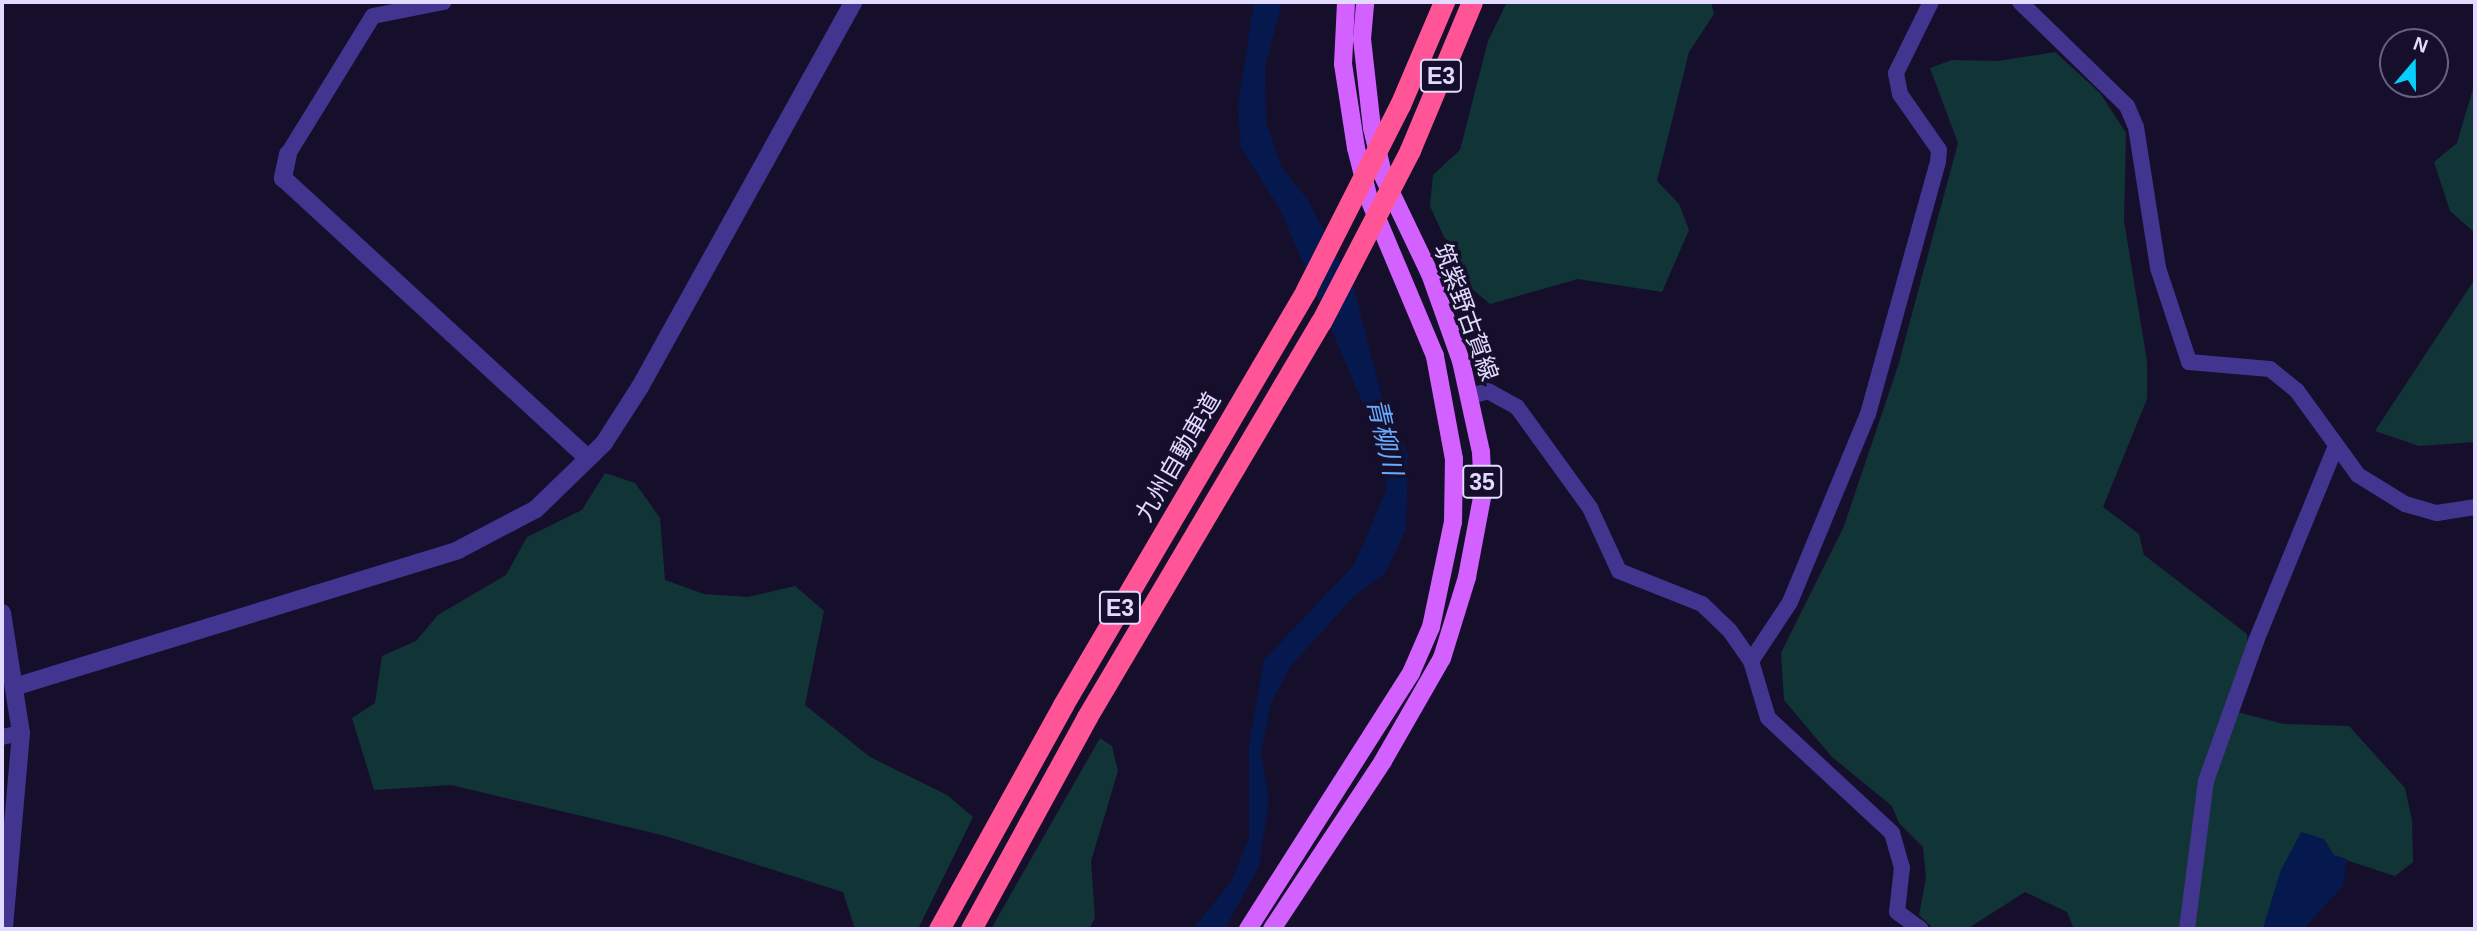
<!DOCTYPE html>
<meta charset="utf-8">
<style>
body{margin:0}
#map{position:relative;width:2477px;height:931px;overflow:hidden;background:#160f2c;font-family:Arial,"Noto Sans JP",sans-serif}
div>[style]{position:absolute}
.green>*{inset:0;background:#113537}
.water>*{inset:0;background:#06194e}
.minor>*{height:16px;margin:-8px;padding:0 8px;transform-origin:8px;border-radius:8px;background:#413590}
.tertiary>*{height:18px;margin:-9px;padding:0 9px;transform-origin:9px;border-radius:9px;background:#413590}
.primary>*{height:18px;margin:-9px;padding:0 9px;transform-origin:9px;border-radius:9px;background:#d361ff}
.motorway>*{height:21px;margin:-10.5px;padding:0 10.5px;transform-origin:10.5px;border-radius:10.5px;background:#ff5597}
.motorway-bridge>*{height:21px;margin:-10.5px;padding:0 10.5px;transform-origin:10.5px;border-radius:10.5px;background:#ff5597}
span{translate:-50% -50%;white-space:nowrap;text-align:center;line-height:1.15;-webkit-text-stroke:7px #160f2c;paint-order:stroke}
.shield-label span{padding:2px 5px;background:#160f2c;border:2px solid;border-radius:5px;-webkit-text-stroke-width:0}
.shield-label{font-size:23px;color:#e2daff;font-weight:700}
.street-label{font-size:24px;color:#e2daff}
.water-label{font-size:26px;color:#68abff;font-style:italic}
.frame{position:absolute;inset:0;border:4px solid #e2daff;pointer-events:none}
.north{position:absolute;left:2379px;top:28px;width:70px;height:70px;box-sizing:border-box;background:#160f2c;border:2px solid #686080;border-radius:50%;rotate:20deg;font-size:19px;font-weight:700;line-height:28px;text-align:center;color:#e2daff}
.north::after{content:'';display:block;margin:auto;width:24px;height:32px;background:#06cfff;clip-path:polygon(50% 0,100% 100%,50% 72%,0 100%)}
</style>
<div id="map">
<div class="green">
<i style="clip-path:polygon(1507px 2px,1711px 2px,1714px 14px,1689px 52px,1657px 181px,1679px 204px,1689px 230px,1662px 292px,1578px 279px,1490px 304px,1465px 283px,1430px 206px,1433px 175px,1460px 150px,1488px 41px)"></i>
<i style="clip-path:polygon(2055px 52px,2100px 93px,2126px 133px,2124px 221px,2147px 361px,2147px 399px,2103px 507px,2139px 534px,2144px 555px,2247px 634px,2249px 666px,2237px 712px,2284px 724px,2349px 726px,2405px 788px,2412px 821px,2413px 862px,2395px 876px,2334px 856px,2324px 839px,2281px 870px,2263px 929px,2074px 929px,2067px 912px,2025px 892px,1967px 929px,1934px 929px,1919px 915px,1926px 878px,1923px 847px,1899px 823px,1892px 806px,1832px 757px,1784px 700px,1781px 653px,1844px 526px,1898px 366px,1958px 143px,1930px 68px,1952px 60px,1998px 61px)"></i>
<i style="clip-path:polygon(2475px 82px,2475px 233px,2450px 211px,2434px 162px,2457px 143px)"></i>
<i style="clip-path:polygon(2475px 279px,2475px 442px,2419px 446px,2375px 431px)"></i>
<i style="clip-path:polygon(605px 473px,635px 483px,660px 518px,665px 580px,704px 594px,748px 597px,795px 586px,824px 611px,805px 705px,870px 757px,947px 795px,973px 817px,918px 929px,855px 929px,843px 892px,666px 836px,451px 785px,374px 790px,352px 718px,375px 703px,382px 656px,416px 641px,438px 615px,506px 575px,527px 537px,582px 510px)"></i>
<i style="clip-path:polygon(1100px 738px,1112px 746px,1118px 771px,1091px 861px,1095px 918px,1089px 929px,991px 929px)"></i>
</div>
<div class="water">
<i style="clip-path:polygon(1254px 2px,1282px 2px,1265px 67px,1266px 122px,1282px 168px,1308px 200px,1354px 289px,1382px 398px,1408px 455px,1406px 529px,1385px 573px,1353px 597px,1290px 667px,1271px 703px,1261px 753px,1269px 799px,1259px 866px,1225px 929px,1193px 929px,1231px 882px,1249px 838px,1249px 744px,1264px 660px,1354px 565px,1386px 491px,1388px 462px,1280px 209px,1241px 148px,1238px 106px)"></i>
<i style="clip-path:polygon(2301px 832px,2324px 839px,2334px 855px,2347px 859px,2343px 886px,2303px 929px,2263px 929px,2281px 870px)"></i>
</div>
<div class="minor">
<i style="left:2020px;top:2px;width:149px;rotate:44.2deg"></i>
<i style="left:2127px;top:106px;width:23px;rotate:67deg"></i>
<i style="left:2136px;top:127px;width:143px;rotate:81.1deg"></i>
<i style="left:2158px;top:268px;width:99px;rotate:71.7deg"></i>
<i style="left:2189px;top:362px;width:81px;rotate:4.9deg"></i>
<i style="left:2270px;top:369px;width:35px;rotate:39deg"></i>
<i style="left:2297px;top:391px;width:104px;rotate:54deg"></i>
<i style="left:2358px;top:475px;width:55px;rotate:31.7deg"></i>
<i style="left:2405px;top:504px;width:33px;rotate:16deg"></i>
<i style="left:2437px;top:513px;width:38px;rotate:-9deg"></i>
<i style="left:288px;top:154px;width:162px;rotate:-58.4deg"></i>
<i style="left:373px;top:16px;width:72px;rotate:-11.2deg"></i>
<i style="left:1471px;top:396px;width:18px;rotate:-16deg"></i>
<i style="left:1488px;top:391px;width:33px;rotate:29deg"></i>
<i style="left:1517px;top:407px;width:125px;rotate:54.1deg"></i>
<i style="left:1590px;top:508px;width:69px;rotate:65.3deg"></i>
<i style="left:1619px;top:571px;width:89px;rotate:21.7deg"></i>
<i style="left:1702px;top:604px;width:39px;rotate:44deg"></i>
<i style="left:1730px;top:631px;width:37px;rotate:55deg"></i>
<i style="left:1751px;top:661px;width:59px;rotate:73.4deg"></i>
<i style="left:1768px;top:718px;width:169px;rotate:42.8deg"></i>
<i style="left:1892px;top:833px;width:35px;rotate:74deg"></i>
<i style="left:1902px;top:867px;width:45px;rotate:96.3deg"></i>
<i style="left:1897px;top:912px;width:29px;rotate:36deg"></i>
<i style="left:1751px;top:661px;width:71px;rotate:-56.5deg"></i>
<i style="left:1790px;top:602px;width:204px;rotate:-67.5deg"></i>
<i style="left:1868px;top:414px;width:262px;rotate:-74.5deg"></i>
<i style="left:1938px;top:162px;width:12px;rotate:-85deg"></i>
<i style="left:1939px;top:150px;width:68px;rotate:-124.9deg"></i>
<i style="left:1900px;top:94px;width:21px;rotate:-101deg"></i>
<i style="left:1896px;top:73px;width:79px;rotate:-63.8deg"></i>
<i style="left:2px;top:737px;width:19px;rotate:-12deg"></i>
<i style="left:2187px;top:929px;width:149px;rotate:-82.7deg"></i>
<i style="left:2206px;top:781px;width:149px;rotate:-70.3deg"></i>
<i style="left:2256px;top:641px;width:209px;rotate:-67.7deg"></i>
</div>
<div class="tertiary">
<i style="left:288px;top:154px;width:25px;rotate:102deg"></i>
<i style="left:283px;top:178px;width:414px;rotate:42.6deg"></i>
<i style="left:2px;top:613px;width:121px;rotate:81deg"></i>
<i style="left:21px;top:733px;width:197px;rotate:95deg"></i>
<i style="left:14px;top:687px;width:465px;rotate:-17.1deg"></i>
<i style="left:458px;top:550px;width:88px;rotate:-27.7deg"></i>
<i style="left:536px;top:509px;width:95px;rotate:-44.1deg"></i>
<i style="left:604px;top:443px;width:67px;rotate:-57.3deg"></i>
<i style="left:640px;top:387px;width:440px;rotate:-61deg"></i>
</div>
<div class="primary">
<i style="left:1248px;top:929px;width:303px;rotate:-57.5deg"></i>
<i style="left:1411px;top:673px;width:50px;rotate:-66.5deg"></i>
<i style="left:1431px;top:627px;width:107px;rotate:-78.2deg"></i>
<i style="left:1453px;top:522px;width:63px;rotate:-89.1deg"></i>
<i style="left:1454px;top:459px;width:105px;rotate:-100.5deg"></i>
<i style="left:1435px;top:356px;width:170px;rotate:-112.8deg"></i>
<i style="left:1369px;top:199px;width:53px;rotate:-104.3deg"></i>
<i style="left:1356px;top:148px;width:85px;rotate:-98.8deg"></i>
<i style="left:1343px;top:64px;width:62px;rotate:-87.2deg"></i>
<i style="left:1272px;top:929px;width:201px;rotate:-56.5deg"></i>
<i style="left:1383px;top:761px;width:119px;rotate:-60.2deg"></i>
<i style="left:1442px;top:658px;width:85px;rotate:-72.8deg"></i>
<i style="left:1467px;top:577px;width:86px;rotate:-79.3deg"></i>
<i style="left:1483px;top:492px;width:40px;rotate:-92.9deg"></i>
<i style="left:1481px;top:452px;width:93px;rotate:-102.4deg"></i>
<i style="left:1461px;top:361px;width:92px;rotate:-109.6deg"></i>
<i style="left:1430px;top:274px;width:106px;rotate:-115.6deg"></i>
<i style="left:1384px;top:178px;width:51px;rotate:-103.5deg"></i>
<i style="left:1372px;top:128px;width:90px;rotate:-96.4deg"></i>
<i style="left:1362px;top:39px;width:37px;rotate:-85deg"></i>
</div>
<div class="motorway">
<i style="left:1400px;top:105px;width:112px;rotate:-66.9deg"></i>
<i style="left:1410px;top:150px;width:160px;rotate:-67.3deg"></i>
<i style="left:939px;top:929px;width:256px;rotate:-61deg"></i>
<i style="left:1063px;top:705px;width:481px;rotate:-59.6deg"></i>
<i style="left:971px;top:929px;width:242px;rotate:-61.3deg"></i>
<i style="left:1087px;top:717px;width:459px;rotate:-59.4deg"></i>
</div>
<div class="motorway-bridge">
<i style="left:1306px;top:290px;width:208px;rotate:-63.1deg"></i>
<i style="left:1321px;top:322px;width:194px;rotate:-62.6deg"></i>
</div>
<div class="shield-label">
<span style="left:1441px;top:76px">E3</span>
<span style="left:1482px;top:482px">35</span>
<span style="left:1120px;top:608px">E3</span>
</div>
<div class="street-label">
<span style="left:1466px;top:312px;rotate:70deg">筑紫野古賀線</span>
<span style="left:1178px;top:457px;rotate:-60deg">九州自動車道</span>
</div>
<div class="water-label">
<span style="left:1384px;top:437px;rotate:77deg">青柳川</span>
</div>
<div class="frame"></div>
<div class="north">N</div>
</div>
